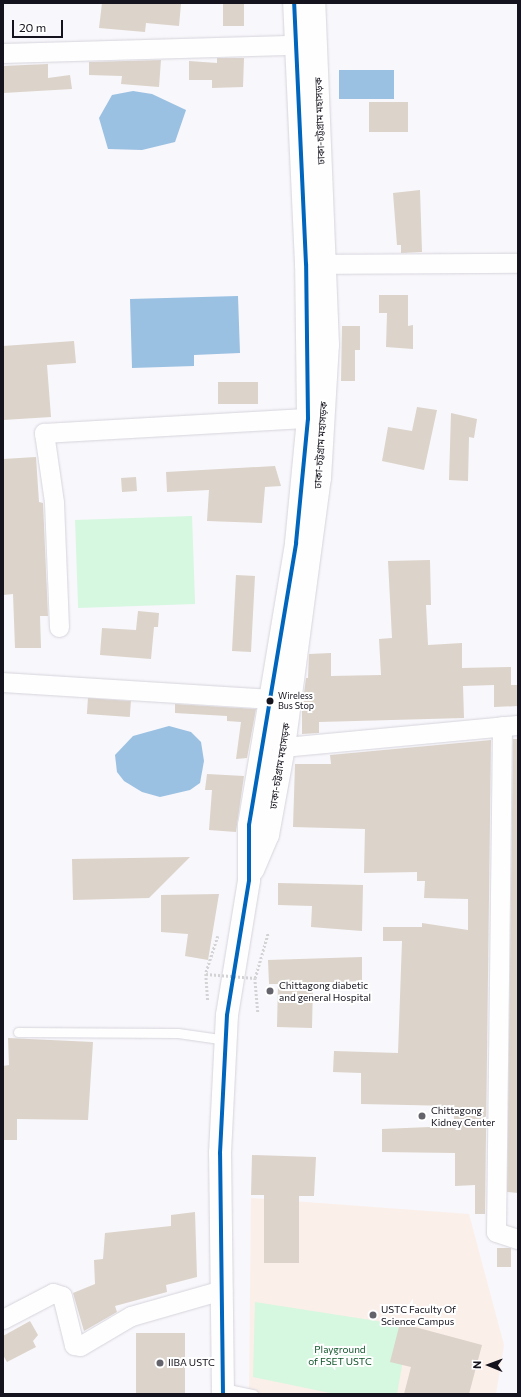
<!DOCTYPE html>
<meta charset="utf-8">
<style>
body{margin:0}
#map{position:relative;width:521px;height:1397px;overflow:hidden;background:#f8f7fb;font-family:Commissioner,"Noto Sans Bengali",sans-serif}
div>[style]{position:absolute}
.education>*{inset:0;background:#fbefe9}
.green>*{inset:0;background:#d6f7e0;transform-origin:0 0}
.water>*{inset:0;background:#9ac0e2;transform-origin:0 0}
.building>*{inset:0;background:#dcd3ca;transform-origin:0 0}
.path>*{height:2.5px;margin-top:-1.25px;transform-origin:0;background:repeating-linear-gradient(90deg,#d3d3d5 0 2px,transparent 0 4px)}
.roads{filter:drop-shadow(0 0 1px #d6d4dc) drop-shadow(0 0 1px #d6d4dc)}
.service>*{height:9px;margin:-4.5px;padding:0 4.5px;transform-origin:4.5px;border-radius:4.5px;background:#fefefe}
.minor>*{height:19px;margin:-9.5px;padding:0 9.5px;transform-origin:9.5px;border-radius:9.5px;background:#fefefe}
.trunk>*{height:22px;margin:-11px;padding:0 11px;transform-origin:11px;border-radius:11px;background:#fefefe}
.path-bridge>*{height:2.5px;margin-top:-1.25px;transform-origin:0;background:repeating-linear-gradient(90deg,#d3d3d5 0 2px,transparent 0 4px)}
.bus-1>*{height:4px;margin:-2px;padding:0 2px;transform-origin:2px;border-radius:2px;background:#0065bd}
.dots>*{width:11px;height:11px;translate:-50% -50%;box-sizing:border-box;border:2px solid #fff;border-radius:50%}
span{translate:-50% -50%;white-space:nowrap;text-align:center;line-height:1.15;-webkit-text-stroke:4px #fff;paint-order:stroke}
.bus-label{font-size:9px;color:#15141e}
.left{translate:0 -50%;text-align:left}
.street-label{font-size:10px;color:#15141e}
.poi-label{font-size:10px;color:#15141e}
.park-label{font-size:10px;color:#10552b}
.frame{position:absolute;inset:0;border:4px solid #15141e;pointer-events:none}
.north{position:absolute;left:469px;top:1345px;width:40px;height:40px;-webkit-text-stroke:3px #fff;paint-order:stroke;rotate:271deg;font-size:11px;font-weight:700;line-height:16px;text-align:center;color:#15141e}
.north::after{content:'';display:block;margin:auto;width:14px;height:18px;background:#15141e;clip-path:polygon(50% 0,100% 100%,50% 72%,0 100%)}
.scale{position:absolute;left:12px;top:20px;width:51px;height:18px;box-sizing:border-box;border:2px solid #15141e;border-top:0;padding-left:5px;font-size:12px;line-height:14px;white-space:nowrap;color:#15141e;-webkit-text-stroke:3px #fff;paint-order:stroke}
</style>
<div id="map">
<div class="education">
<i style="clip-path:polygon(251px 1198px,469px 1214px,504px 1345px,496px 1394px,249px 1394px)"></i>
</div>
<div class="green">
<i style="left:192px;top:516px;width:88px;height:117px;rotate:88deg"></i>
<i style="clip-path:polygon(255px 1302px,409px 1326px,397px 1394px,335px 1394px,253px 1377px)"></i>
</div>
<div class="water">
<i style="left:394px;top:70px;width:29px;height:55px;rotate:90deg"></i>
<i style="clip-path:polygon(133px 91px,152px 94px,186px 110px,175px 142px,142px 150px,108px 149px,99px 118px,112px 95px)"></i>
<i style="clip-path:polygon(238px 296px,240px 353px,194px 355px,194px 366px,132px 368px,130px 299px)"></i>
<i style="clip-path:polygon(169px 726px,191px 732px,201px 742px,204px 761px,200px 783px,190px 790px,160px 797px,142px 792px,124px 781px,117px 772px,115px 755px,133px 736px)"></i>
</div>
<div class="building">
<i style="clip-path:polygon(102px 3px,181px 4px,179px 26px,146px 23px,145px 32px,99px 28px)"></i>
<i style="left:223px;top:3px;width:21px;height:23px"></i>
<i style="clip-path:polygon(217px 58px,244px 58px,243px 87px,212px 88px,212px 80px,189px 80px,189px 61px,217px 63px)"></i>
<i style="clip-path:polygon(161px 60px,159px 87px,121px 84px,122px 76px,89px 75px,89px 62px)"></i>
<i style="clip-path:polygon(48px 64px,48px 78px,70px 75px,72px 89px,3px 93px,3px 66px)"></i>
<i style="left:369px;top:102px;width:39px;height:30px"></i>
<i style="clip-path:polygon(420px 190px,422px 252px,401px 253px,401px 245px,397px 245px,393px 193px)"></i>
<i style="clip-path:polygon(379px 295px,408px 295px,408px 326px,413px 325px,413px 349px,386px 347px,387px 313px,379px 313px)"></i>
<i style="clip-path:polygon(342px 326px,360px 326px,360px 350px,355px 350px,355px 381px,341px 381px)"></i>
<i style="clip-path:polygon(74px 341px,76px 363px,47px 365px,51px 417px,3px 420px,3px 346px)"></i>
<i style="left:218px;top:382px;width:40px;height:22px"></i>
<i style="clip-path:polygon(417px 407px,437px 410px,424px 470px,382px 461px,388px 427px,412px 431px)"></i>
<i style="clip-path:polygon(451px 413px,477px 419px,474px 438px,469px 437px,468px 481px,449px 480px)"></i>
<i style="clip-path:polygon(36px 457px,39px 502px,43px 503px,48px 616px,40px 616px,41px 648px,15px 648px,13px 594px,3px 595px,3px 459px)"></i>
<i style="clip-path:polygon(275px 466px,281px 486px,265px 487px,262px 523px,207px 521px,209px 490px,167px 492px,166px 472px)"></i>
<i style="left:136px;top:477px;width:14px;height:15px;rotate:86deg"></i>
<i style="clip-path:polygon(430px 560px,431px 605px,426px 605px,428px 645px,462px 643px,462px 668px,511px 667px,511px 685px,518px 685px,518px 706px,494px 707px,494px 685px,463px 686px,464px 718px,319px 722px,319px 733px,302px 734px,302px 709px,306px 678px,308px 678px,309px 654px,331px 653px,331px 676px,381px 675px,379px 639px,392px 638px,388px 561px)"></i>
<i style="left:236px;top:575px;width:19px;height:76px;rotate:3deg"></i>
<i style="clip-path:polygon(138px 611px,159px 613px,158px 627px,154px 627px,151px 659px,100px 655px,102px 628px,136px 630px)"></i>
<i style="left:88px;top:698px;width:43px;height:16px;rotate:4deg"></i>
<i style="clip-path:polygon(175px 704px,256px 709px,247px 758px,236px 759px,241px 722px,227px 721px,227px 716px,175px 713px)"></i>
<i style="clip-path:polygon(513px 739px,518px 739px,518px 1193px,507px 1192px)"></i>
<i style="clip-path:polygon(491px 740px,485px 1214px,475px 1214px,475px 1185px,455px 1186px,455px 1153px,382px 1152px,382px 1129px,454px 1126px,454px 1106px,361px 1104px,361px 1073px,333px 1072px,334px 1051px,398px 1053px,402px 941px,383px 941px,383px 927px,422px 927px,422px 923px,468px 930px,468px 899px,424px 898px,425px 881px,417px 881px,417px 872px,364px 873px,365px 829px,293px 827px,295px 764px,331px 764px,330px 755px)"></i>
<i style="clip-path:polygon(207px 774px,244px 776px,236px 832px,209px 830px,212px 790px,205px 790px)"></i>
<i style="clip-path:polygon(190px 857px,149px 898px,73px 900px,72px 859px)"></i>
<i style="clip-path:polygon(278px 883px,363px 885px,362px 931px,311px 927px,312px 906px,278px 905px)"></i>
<i style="clip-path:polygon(219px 894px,208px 960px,185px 956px,188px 934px,161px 932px,161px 895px)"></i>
<i style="clip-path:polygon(362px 957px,362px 981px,313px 983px,312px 1028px,277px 1027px,278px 984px,269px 984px,268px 960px)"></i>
<i style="clip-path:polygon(8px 1038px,93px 1042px,88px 1120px,17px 1119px,17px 1140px,3px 1140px,3px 1066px,9px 1065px)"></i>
<i style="clip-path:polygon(252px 1155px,316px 1157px,314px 1196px,299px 1196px,299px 1263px,264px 1263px,264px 1195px,251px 1195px)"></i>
<i style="clip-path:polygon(195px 1212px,197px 1277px,166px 1285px,167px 1292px,115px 1306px,117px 1312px,84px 1331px,73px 1293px,95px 1284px,94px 1260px,103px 1259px,105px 1233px,171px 1226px,171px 1215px)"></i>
<i style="left:497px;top:1248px;width:14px;height:19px"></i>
<i style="clip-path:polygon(30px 1321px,38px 1335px,33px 1341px,36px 1347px,7px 1362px,3px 1355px,3px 1336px)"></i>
<i style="clip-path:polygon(400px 1323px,482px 1345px,469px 1394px,404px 1394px,411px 1367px,390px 1362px)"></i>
<i style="left:136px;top:1333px;width:49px;height:61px"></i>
</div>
<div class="path">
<i style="left:206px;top:974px;width:27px;rotate:86deg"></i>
<i style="left:255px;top:978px;width:47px;rotate:-73.9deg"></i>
</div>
<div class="roads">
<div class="service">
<i style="left:18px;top:1032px;width:160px;rotate:0.4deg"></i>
<i style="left:178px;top:1033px;width:49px;rotate:8.3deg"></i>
<i style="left:224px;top:1388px;width:30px;rotate:12deg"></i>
</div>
<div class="minor">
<i style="left:3px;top:53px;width:293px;rotate:-1.6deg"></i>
<i style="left:310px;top:264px;width:208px;rotate:-0.3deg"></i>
<i style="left:59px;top:627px;width:125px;rotate:-92.3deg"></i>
<i style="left:54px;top:502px;width:70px;rotate:-98.2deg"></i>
<i style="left:44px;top:433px;width:278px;rotate:-3.3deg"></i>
<i style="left:3px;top:682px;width:268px;rotate:3.6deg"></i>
<i style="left:502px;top:726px;width:506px;rotate:90.68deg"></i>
<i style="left:496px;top:1232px;width:23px;rotate:18deg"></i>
<i style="left:284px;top:747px;width:235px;rotate:-5.4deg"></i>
<i style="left:3px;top:1319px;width:56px;rotate:-27.5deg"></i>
<i style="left:53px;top:1293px;width:9px;rotate:18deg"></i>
<i style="left:62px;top:1296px;width:50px;rotate:76.2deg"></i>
<i style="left:74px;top:1345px;width:6px;rotate:9deg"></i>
<i style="left:80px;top:1346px;width:59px;rotate:-30.5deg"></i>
<i style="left:131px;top:1316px;width:95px;rotate:-15.9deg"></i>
</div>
<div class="trunk">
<i style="left:253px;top:870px;width:38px;rotate:-67deg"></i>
<i style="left:268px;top:835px;width:89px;rotate:-79.7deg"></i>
<i style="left:284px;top:747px;width:271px;rotate:-82.4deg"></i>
<i style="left:320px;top:478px;width:133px;rotate:-86.6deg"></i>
<i style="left:328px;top:345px;width:342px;rotate:-92.3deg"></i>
<i style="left:223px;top:1394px;width:241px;rotate:-90.7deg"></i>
<i style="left:220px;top:1153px;width:138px;rotate:-87.1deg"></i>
<i style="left:227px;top:1015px;width:137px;rotate:-80.7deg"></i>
<i style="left:249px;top:880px;width:55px;rotate:-90deg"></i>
<i style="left:249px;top:825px;width:286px;rotate:-80.5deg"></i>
<i style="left:296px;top:543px;width:125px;rotate:-84.5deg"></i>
<i style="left:308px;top:419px;width:155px;rotate:-90.7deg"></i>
<i style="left:306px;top:264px;width:261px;rotate:-92.6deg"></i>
</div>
</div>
<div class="path-bridge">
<i style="left:218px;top:936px;width:40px;rotate:108deg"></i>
<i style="left:206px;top:974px;width:49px;rotate:4.7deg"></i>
<i style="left:255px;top:978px;width:35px;rotate:85deg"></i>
</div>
<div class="bus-1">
<i style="left:223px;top:1394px;width:241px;rotate:-90.7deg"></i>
<i style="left:220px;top:1153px;width:138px;rotate:-87.1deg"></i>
<i style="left:227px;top:1015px;width:137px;rotate:-80.7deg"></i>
<i style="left:249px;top:880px;width:55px;rotate:-90deg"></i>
<i style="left:249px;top:825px;width:286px;rotate:-80.5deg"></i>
<i style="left:296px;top:543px;width:125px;rotate:-84.5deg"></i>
<i style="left:308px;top:419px;width:155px;rotate:-90.7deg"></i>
<i style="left:306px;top:264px;width:261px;rotate:-92.6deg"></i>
</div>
<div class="dots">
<i style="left:270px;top:701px;background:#15141e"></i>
<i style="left:270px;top:991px;background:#64636b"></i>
<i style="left:422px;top:1116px;background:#64636b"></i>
<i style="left:373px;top:1315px;background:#64636b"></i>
<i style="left:160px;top:1363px;background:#64636b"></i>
</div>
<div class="bus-label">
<span class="left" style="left:278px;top:701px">Wireless<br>Bus Stop</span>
</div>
<div class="street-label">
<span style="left:320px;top:121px;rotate:-92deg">ঢাকা-চট্টগ্রাম মহাসড়ক</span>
<span style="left:321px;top:445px;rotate:-86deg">ঢাকা-চট্টগ্রাম মহাসড়ক</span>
<span style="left:280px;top:766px;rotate:-81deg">ঢাকা-চট্টগ্রাম মহাসড়ক</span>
</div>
<div class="poi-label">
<span class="left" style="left:279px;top:991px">Chittagong diabetic<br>and general Hospital</span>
<span class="left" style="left:431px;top:1116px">Chittagong<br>Kidney Center</span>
<span class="left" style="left:381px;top:1315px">USTC Faculty Of<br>Science Campus</span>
<span class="left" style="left:168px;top:1363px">IIBA USTC</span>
</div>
<div class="park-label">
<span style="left:340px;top:1355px">Playground<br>of FSET USTC</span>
</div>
<div class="frame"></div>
<div class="north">N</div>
<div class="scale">20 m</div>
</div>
